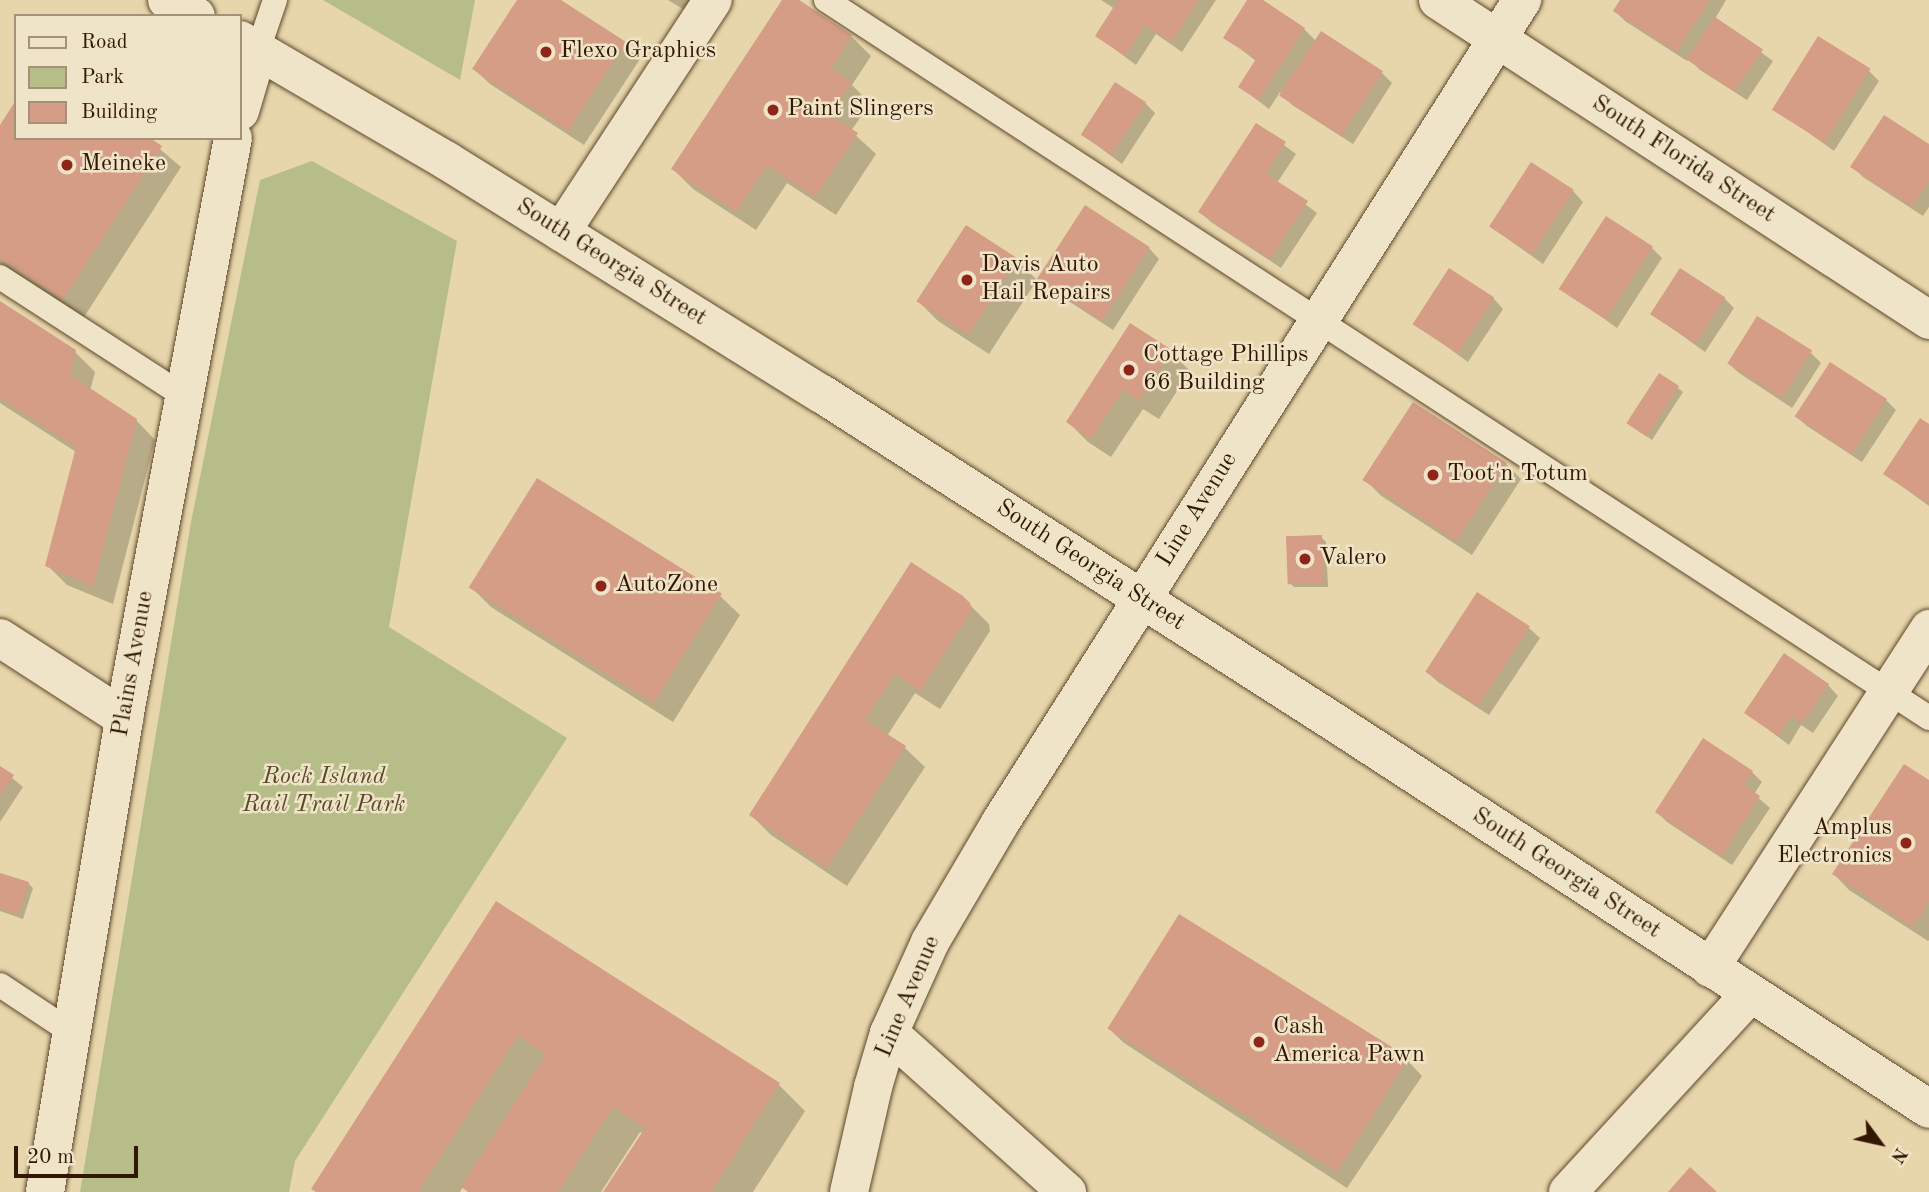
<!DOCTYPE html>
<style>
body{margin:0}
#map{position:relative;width:1929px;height:1192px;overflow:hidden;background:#e7d6ab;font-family:"Old Standard TT",serif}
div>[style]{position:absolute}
.green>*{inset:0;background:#b6bd88}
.shadow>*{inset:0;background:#0003}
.building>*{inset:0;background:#d59c86;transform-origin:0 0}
.roads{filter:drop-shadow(0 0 2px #60482c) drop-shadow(0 0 2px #60482c)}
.service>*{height:24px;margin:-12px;padding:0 12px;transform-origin:12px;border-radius:12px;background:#efe4c8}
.minor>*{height:38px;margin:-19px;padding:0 19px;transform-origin:19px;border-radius:19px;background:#efe4c8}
.tertiary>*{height:38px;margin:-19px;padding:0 19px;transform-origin:19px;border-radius:19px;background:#efe4c8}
.secondary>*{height:38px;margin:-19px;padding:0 19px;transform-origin:19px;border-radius:19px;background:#efe4c8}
.dots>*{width:19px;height:19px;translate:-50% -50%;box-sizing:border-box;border:4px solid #efe4c8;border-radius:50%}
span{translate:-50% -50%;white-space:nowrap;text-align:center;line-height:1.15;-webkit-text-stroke:5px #efe4c8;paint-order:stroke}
.poi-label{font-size:24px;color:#331801}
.left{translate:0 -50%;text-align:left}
.right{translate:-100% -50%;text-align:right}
.street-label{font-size:24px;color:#331801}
.park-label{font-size:24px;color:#5a4a2a;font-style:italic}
.legend{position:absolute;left:14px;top:14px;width:228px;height:126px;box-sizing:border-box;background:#efe4c8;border:2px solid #a49278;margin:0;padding:9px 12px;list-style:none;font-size:21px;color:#331801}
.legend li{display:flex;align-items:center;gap:14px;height:35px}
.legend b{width:35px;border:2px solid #a49278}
.north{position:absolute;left:1845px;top:1108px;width:70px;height:70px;-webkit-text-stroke:5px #efe4c8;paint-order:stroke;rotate:123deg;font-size:19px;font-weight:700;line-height:28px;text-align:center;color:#331801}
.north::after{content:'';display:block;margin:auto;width:24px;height:32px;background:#331801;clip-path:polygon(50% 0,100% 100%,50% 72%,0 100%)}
.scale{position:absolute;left:14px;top:1146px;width:124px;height:32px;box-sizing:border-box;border:4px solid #331801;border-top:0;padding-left:9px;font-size:21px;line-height:24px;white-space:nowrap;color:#331801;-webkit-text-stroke:5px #efe4c8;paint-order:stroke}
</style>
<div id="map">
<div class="green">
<i style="clip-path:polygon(323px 0,475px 0,460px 80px)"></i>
<i style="clip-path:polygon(312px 161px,457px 241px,389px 627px,567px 738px,295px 1161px,289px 1192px,80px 1192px,191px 522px,260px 180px)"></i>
</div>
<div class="shadow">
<i style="clip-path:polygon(519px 0,558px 0,625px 44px,640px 59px,584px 145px,490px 84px,474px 69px)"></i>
<i style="clip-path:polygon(668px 0,696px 0,688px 12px)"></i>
<i style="clip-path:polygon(784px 0,795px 0,851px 36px,871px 56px,852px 85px,870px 103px,851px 131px,876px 154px,836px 215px,787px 183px,756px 230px,693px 189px,673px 169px)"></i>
<i style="clip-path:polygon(1101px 0,1216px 0,1182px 52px,1156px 34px,1136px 65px,1097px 36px,1115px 9px)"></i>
<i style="clip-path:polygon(1249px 0,1259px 0,1304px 29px,1316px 41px,1382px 73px,1392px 83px,1353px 144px,1292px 105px,1280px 92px,1269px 109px,1240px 87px,1256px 61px,1225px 37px)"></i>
<i style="clip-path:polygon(1622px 0,1726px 0,1715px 19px,1773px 61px,1747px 100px,1700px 70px,1689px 59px,1687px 61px,1625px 21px,1615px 11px)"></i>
<i style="clip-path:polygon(1869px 71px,1879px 81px,1834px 151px,1774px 108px)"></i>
<i style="clip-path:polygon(1145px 103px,1155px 113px,1122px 164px,1083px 135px)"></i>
<i style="clip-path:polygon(1257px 125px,1296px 154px,1277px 183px,1317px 213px,1281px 268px,1211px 222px,1200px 212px)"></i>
<i style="clip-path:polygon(0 128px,16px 138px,147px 138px,181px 167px,84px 317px,0 263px)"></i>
<i style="clip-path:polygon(1929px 146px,1929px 207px,1923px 216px,1863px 177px,1852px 166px)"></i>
<i style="clip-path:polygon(1573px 191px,1583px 202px,1543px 264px,1491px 227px)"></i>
<i style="clip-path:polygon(967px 228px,1017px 261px,1037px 280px,989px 354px,938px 321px,919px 302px)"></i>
<i style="clip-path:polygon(1149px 248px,1159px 259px,1113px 330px,1050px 289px,1040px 279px)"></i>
<i style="clip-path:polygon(1652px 248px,1662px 258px,1617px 328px,1561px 288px)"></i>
<i style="clip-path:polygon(1493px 298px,1503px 309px,1468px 362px,1415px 324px)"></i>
<i style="clip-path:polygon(1724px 298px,1734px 308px,1705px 352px,1652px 314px)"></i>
<i style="clip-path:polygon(0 303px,75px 352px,95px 372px,90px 391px,136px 420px,155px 440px,113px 604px,67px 585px,47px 565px,76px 452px,0 403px)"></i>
<i style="clip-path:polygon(1171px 352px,1190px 371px,1159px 419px,1143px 409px,1111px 457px,1088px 442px,1068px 422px)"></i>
<i style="clip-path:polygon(1811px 353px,1821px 363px,1792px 408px,1739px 373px,1728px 363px)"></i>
<i style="clip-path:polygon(1678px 388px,1683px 392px,1652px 440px,1633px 427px)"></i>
<i style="clip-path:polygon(1886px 400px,1896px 410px,1862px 462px,1807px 426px,1796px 416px)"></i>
<i style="clip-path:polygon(1929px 426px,1929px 506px,1885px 474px)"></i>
<i style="clip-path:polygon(1506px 464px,1521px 479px,1472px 555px,1380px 495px,1365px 479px)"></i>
<i style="clip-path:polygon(1321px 537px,1326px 542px,1328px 587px,1294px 587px,1289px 582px)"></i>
<i style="clip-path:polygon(911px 565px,969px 604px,989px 624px,990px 631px,940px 709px,915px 693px,887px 736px,905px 748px,925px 767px,847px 886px,771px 835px,751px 815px)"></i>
<i style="clip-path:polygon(471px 587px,720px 596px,740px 615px,673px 722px,491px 607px)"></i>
<i style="clip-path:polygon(1478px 594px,1529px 628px,1540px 638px,1489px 715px,1438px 682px,1427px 672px)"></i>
<i style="clip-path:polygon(1828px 685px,1838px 696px,1813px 733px,1801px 725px,1789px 745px,1746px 713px)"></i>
<i style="clip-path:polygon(0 768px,23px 787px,0 822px)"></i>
<i style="clip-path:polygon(1752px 772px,1762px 782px,1754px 794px,1770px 808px,1732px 865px,1667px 822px,1657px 812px)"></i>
<i style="clip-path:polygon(1929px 782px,1929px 940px,1928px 941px,1849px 890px,1834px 874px)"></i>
<i style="clip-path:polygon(0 874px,28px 883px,33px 888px,23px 919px,0 911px)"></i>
<i style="clip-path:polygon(496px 903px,779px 1085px,805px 1111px,753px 1192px,605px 1192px,643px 1134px,640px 1132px,601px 1192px,468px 1192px,463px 1187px,460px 1192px,317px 1192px)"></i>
<i style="clip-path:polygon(1108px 1028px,1407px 1060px,1422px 1076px,1347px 1188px,1124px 1043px)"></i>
</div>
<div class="building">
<i style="clip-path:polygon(517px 0,561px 0,626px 42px,568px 131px,472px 69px)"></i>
<i style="clip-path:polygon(782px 0,799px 0,852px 35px,831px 68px,852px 82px,829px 115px,858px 133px,815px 197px,767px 165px,736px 212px,671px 169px)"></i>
<i style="clip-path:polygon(1118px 0,1199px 0,1171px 42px,1145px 25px,1125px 56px,1095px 36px)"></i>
<i style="clip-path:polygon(1247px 0,1263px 0,1305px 28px,1258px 100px,1238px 87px,1256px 59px,1223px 38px)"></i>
<i style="clip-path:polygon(1620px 0,1710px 0,1676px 52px,1613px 11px)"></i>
<i style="left:1715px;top:17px;width:58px;height:51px;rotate:34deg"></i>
<i style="left:1321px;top:31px;width:74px;height:77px;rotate:33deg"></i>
<i style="left:1818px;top:36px;width:62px;height:87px;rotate:32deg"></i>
<i style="left:1115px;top:82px;width:37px;height:63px;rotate:33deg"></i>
<i style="clip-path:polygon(16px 100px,16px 138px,150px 138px,162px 146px,63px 299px,0 258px,0 125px)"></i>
<i style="clip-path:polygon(1884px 115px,1929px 144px,1929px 181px,1912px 207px,1850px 167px)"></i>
<i style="clip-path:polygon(1256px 123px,1286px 142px,1266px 174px,1308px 201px,1270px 259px,1198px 212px)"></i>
<i style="left:1531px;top:162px;width:51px;height:77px;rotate:33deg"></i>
<i style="left:1085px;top:205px;width:77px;height:88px;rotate:33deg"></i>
<i style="left:1606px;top:216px;width:56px;height:87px;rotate:33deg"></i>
<i style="left:966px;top:225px;width:62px;height:91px;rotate:33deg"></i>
<i style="left:1449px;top:268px;width:54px;height:67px;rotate:33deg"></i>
<i style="left:1680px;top:268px;width:54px;height:55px;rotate:33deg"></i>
<i style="clip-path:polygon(0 301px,76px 350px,70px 375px,137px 419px,93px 586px,45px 566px,76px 447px,0 398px)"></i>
<i style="left:1757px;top:316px;width:65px;height:56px;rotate:32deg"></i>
<i style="clip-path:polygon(1130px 323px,1172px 350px,1139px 401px,1123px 390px,1091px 439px,1066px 422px)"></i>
<i style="left:1830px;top:362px;width:68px;height:65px;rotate:33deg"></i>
<i style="left:1659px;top:373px;width:24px;height:60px;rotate:33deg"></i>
<i style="left:1413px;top:402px;width:112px;height:93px;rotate:33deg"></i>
<i style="clip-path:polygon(1920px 418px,1929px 424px,1929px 504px,1883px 474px)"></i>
<i style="left:537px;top:478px;width:218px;height:129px;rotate:32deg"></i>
<i style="left:1322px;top:535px;width:48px;height:36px;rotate:88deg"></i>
<i style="clip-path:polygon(911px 562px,963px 596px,970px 603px,972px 610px,920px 691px,895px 674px,865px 720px,906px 746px,827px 868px,749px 815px)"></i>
<i style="left:1477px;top:592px;width:63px;height:95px;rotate:33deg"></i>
<i style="clip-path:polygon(1784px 653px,1829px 684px,1802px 723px,1791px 716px,1778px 736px,1744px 713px)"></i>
<i style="clip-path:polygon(1703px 738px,1753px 771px,1744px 785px,1760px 796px,1722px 856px,1655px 812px)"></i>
<i style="clip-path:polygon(1904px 764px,1929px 780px,1929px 902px,1913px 927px,1832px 874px)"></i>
<i style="clip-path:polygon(0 766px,14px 775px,0 796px)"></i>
<i style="clip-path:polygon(0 873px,29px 882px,18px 915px,0 909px)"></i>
<i style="clip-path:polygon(496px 901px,780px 1083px,711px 1192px,603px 1192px,645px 1128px,613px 1107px,558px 1192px,469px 1192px,461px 1187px,546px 1054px,518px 1036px,418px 1192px,316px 1192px,311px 1189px)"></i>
<i style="left:1179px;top:914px;width:271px;height:135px;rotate:32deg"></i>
<i style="clip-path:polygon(1690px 1167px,1717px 1192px,1668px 1192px)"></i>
</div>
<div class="roads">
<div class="service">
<i style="left:826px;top:0;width:1316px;rotate:33.06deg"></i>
<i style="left:258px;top:50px;width:53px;rotate:-71.2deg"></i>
<i style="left:0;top:277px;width:219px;rotate:32.9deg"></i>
<i style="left:0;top:985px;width:85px;rotate:33.5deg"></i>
</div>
<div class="minor">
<i style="left:1438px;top:0;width:586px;rotate:33.09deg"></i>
<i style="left:561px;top:232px;width:277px;rotate:-56.8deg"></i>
<i style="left:0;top:638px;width:148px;rotate:32.8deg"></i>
<i style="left:1710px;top:968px;width:404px;rotate:-57.1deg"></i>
<i style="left:889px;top:1033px;width:239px;rotate:41.8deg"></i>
<i style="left:1568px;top:1192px;width:269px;rotate:-47.4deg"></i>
</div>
<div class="tertiary">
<i style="left:240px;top:111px;width:64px;rotate:-73.6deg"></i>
<i style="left:45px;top:1192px;width:481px;rotate:-80.5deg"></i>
<i style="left:124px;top:718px;width:590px;rotate:-79.36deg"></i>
</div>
<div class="secondary">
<i style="left:167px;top:0;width:33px;rotate:29deg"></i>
<i style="left:240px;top:40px;width:240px;rotate:30.3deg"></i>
<i style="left:447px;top:161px;width:441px;rotate:31.9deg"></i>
<i style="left:822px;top:394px;width:604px;rotate:32.64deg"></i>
<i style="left:1331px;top:720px;width:713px;rotate:33.04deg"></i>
<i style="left:849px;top:1192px;width:108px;rotate:-77.1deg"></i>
<i style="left:873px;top:1087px;width:56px;rotate:-73.5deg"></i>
<i style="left:889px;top:1033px;width:100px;rotate:-65.7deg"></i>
<i style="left:930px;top:942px;width:138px;rotate:-59.5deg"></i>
<i style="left:1000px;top:823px;width:975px;rotate:-57.61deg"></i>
</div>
</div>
<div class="dots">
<i style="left:546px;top:52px;background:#8f2418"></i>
<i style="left:773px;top:110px;background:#8f2418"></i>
<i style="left:67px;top:165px;background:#8f2418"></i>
<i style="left:967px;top:280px;background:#8f2418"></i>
<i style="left:1129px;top:370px;background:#8f2418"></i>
<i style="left:1433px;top:475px;background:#8f2418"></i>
<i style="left:1305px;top:559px;background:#8f2418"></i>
<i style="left:601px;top:586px;background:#8f2418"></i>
<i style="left:1906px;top:843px;background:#8f2418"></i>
<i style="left:1259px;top:1042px;background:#8f2418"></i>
</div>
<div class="poi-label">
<span class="left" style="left:560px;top:52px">Flexo Graphics</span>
<span class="left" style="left:787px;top:110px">Paint Slingers</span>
<span class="left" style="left:81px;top:165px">Meineke</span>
<span class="left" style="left:981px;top:280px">Davis Auto<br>Hail Repairs</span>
<span class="left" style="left:1143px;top:370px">Cottage Phillips<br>66 Building</span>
<span class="left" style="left:1447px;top:475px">Toot'n Totum</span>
<span class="left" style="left:1319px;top:559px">Valero</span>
<span class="left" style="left:615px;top:586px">AutoZone</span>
<span class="right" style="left:1892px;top:843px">Amplus<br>Electronics</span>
<span class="left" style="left:1273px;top:1042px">Cash<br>America Pawn</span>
</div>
<div class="street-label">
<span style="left:1683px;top:160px;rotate:33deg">South Florida Street</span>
<span style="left:611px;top:263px;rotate:32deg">South Georgia Street</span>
<span style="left:1198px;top:510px;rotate:-58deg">Line Avenue</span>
<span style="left:1090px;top:566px;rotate:33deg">South Georgia Street</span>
<span style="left:134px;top:664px;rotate:-80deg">Plains Avenue</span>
<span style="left:1566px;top:874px;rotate:33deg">South Georgia Street</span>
<span style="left:909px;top:997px;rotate:-67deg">Line Avenue</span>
</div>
<div class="park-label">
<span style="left:324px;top:792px">Rock Island<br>Rail Trail Park</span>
</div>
<ul class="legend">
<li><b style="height:9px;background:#efe4c8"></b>Road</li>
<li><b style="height:19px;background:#b6bd88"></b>Park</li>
<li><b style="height:19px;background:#d59c86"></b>Building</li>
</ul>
<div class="north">N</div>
<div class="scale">20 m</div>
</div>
